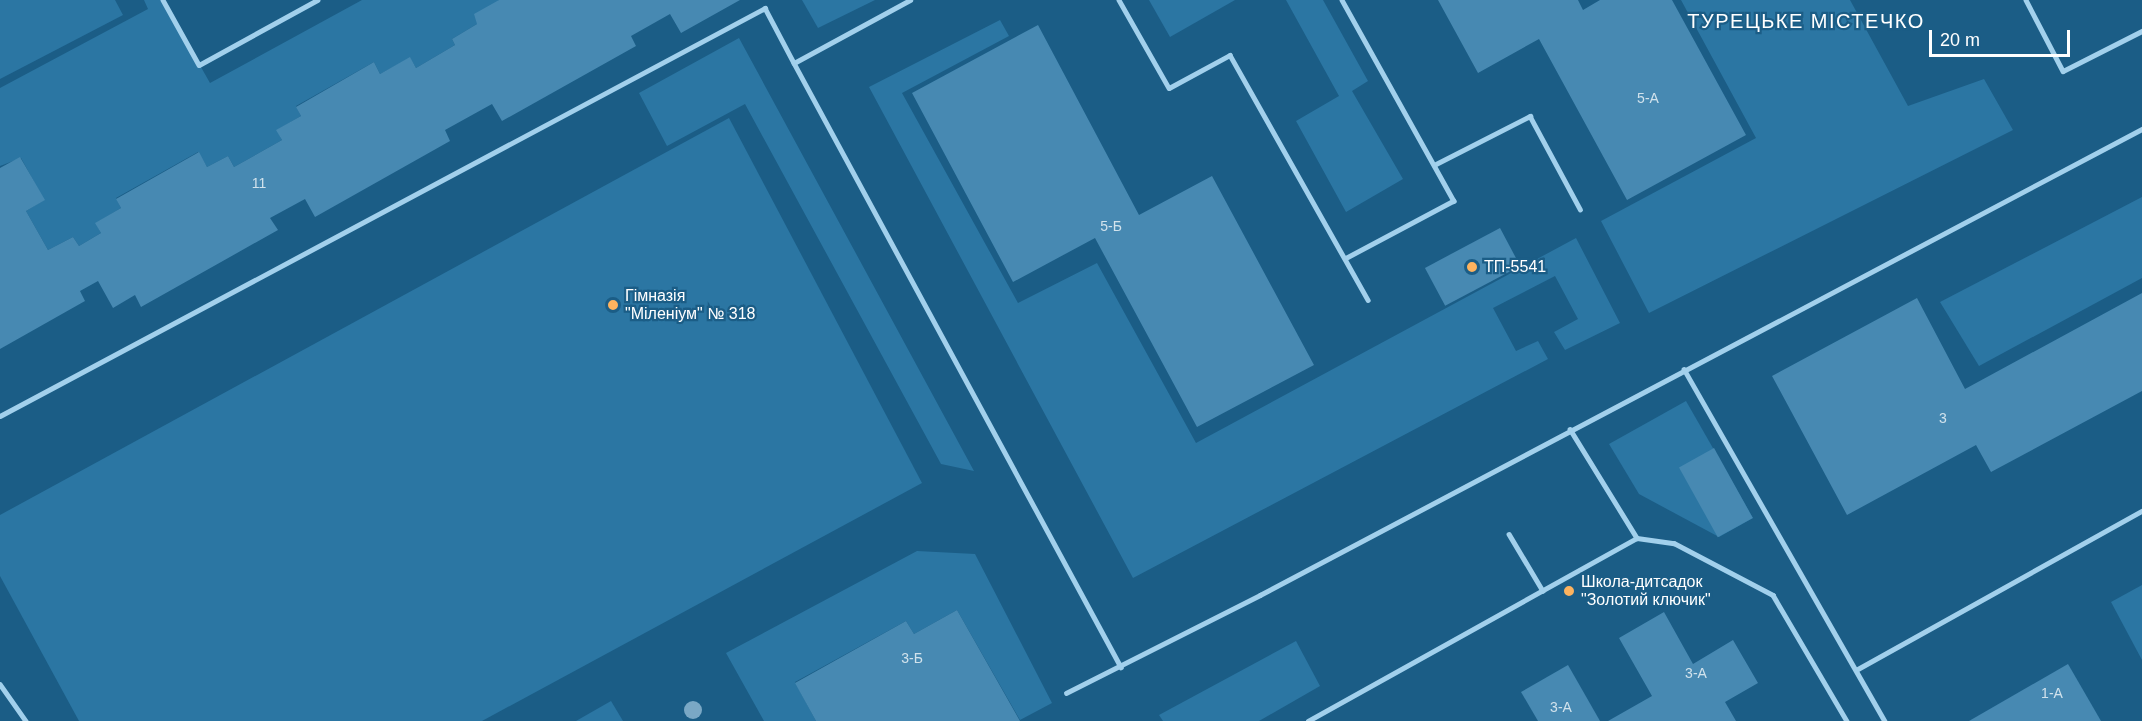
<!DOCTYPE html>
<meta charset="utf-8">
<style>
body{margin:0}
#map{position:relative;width:2142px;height:721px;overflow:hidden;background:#1b5d86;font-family:Helvetica,sans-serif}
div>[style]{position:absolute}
.green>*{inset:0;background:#2b76a3}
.building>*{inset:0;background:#4789b2;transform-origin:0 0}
.service>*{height:4.5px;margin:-2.25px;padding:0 2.25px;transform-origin:2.25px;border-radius:2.25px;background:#a2d0ec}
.trees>*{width:18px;height:18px;margin:-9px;border-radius:50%;background:#7aa8c5}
.dots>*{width:16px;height:16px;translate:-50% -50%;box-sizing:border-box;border:3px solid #1b5d86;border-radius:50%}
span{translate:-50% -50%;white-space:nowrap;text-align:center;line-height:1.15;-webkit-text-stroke:4.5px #1b5d86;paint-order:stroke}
.number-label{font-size:14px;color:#d1e2ec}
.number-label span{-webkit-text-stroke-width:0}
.poi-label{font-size:16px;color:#fff}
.left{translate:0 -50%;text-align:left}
.quarter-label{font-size:20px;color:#fff;letter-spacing:1.5px}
.scale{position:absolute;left:1929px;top:30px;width:141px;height:27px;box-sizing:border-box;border:3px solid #fff;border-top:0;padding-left:8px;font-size:18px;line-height:21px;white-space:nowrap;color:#fff;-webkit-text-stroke:4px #1b5d86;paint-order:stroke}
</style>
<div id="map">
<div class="green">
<i style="clip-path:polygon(0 0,115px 0,123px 15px,0 79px)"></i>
<i style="clip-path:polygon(144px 0,163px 0,210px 83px,362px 0,499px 0,477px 24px,452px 39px,455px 45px,416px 68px,410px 58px,380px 74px,374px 62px,296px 106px,301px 116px,277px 130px,282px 140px,234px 167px,228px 156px,207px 167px,198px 152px,116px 198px,121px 208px,96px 223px,101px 233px,79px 246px,73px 237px,48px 250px,26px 211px,44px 200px,21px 158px,0 166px,0 88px,148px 9px)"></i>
<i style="clip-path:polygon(802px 0,875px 0,818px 28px)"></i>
<i style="clip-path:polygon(1149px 0,1235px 0,1170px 37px)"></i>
<i style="clip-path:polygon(1286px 0,1323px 0,1368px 81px,1352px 91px,1403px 179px,1346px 212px,1296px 121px,1339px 96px)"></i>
<i style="clip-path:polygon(1681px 0,1850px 0,1908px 106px,1984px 79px,2013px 130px,1649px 313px,1601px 221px,1756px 138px)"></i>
<i style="clip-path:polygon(1000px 20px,1009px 36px,902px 93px,1018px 303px,1097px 263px,1196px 443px,1576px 238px,1620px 323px,1565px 350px,1554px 332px,1578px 319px,1555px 276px,1493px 308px,1516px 351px,1538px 341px,1548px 359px,1133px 578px,869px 87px)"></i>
<i style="clip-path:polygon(739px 38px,974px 471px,941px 464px,745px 104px,667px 146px,639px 93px)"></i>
<i style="clip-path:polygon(729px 118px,922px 483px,482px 721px,79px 721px,0 576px,0 515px)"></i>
<i style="clip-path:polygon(2142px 197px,2142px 278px,1979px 366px,1940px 302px)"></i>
<i style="clip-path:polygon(1686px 401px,1753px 518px,1719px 537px,1639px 494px,1609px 444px)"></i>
<i style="clip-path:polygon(917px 551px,975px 554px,1052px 703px,1020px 720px,957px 610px,914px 634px,906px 621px,795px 682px,816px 721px,764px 721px,726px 653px)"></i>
<i style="clip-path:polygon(2142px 585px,2142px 660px,2111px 602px)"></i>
<i style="clip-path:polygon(1296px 641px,1320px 686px,1259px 721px,1163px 721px,1159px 715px)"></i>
<i style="clip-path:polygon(611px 701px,623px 721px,576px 721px)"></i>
</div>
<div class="building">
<i style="clip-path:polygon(499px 0,740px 0,681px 33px,670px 14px,631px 36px,636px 46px,502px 121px,492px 104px,445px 130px,450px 141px,315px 217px,305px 199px,270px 218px,278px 230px,141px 307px,135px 295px,113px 308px,98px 281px,80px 291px,85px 301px,0 349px,0 168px,20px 157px,45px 200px,26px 211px,48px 250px,73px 237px,79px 246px,101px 233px,95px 223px,121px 208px,116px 199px,199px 152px,207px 167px,228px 156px,234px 167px,282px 140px,276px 130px,301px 116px,296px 107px,374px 62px,380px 74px,410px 57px,416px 68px,455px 45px,452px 39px,477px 24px,474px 14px)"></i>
<i style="clip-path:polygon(1438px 0,1578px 0,1583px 10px,1600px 0,1672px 0,1746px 135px,1627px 200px,1539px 39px,1478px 73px)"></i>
<i style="clip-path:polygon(1038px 25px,1139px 215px,1212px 176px,1314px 365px,1197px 427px,1095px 238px,1013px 282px,912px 93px)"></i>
<i style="left:1500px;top:228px;width:43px;height:85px;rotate:62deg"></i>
<i style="clip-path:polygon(2142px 293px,2142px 391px,1991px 472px,1976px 445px,1847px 515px,1772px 376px,1917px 298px,1965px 389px)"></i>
<i style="left:1714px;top:448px;width:80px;height:40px;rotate:61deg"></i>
<i style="clip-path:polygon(957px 610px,1020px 721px,816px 721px,795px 683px,906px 621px,914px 634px)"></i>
<i style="clip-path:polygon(1664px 612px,1693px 664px,1733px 640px,1758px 683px,1725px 702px,1736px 721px,1608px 721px,1652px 696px,1619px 638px)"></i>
<i style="clip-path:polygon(2068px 664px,2101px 721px,1969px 721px)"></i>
<i style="clip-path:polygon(1568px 665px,1600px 721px,1538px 721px,1521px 692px)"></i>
</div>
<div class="service">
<i style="left:163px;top:0;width:74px;rotate:61deg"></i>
<i style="left:199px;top:65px;width:135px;rotate:-28.8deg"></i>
<i style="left:1119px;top:0;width:101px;rotate:60.4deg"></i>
<i style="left:1169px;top:88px;width:69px;rotate:-28.4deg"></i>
<i style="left:1230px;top:55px;width:281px;rotate:60.6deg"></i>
<i style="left:1342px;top:0;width:230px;rotate:60.9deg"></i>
<i style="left:1454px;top:201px;width:123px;rotate:152deg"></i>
<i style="left:2026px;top:0;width:80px;rotate:62.5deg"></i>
<i style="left:2063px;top:71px;width:89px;rotate:-26.9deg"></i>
<i style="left:794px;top:63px;width:687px;rotate:61.57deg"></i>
<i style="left:1434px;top:165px;width:108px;rotate:-27deg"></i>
<i style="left:1530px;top:116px;width:106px;rotate:61.7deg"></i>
<i style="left:1684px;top:369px;width:405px;rotate:60.3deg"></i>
<i style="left:0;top:416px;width:867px;rotate:-28.07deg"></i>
<i style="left:765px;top:8px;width:62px;rotate:62.2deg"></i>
<i style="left:794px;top:63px;width:132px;rotate:-28.5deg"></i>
<i style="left:1570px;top:429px;width:128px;rotate:58.4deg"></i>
<i style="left:1509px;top:534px;width:66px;rotate:59.2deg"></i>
<i style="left:1856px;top:670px;width:327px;rotate:-29.1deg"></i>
<i style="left:0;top:684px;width:45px;rotate:54.9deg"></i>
<i style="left:1066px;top:693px;width:217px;rotate:-26.8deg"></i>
<i style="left:1260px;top:595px;width:998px;rotate:-27.85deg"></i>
<i style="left:1308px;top:721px;width:376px;rotate:-29.1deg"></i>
<i style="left:1637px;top:538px;width:37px;rotate:8deg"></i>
<i style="left:1674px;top:543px;width:112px;rotate:27.7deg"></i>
<i style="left:1773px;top:595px;width:146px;rotate:59.6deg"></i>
</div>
<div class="trees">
<i style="left:693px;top:710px"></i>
</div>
<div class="dots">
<i style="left:1472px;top:267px;background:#fdb35f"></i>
<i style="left:613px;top:305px;background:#fdb35f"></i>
<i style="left:1569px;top:591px;background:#fdb35f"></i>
</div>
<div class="number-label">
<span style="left:1648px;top:98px">5-А</span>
<span style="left:259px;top:183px">11</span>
<span style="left:1111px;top:226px">5-Б</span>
<span style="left:1943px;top:418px">3</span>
<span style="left:912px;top:658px">3-Б</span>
<span style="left:1696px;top:673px">3-А</span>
<span style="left:2052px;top:693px">1-А</span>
<span style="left:1561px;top:707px">3-А</span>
</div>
<div class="poi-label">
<span class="left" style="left:1484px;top:267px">ТП-5541</span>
<span class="left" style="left:625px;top:305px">Гімназія<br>"Міленіум" № 318</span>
<span class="left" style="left:1581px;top:591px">Школа-дитсадок<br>"Золотий ключик"</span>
</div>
<div class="quarter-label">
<span style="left:1806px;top:21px">ТУРЕЦЬКЕ МІСТЕЧКО</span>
</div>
<div class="scale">20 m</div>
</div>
